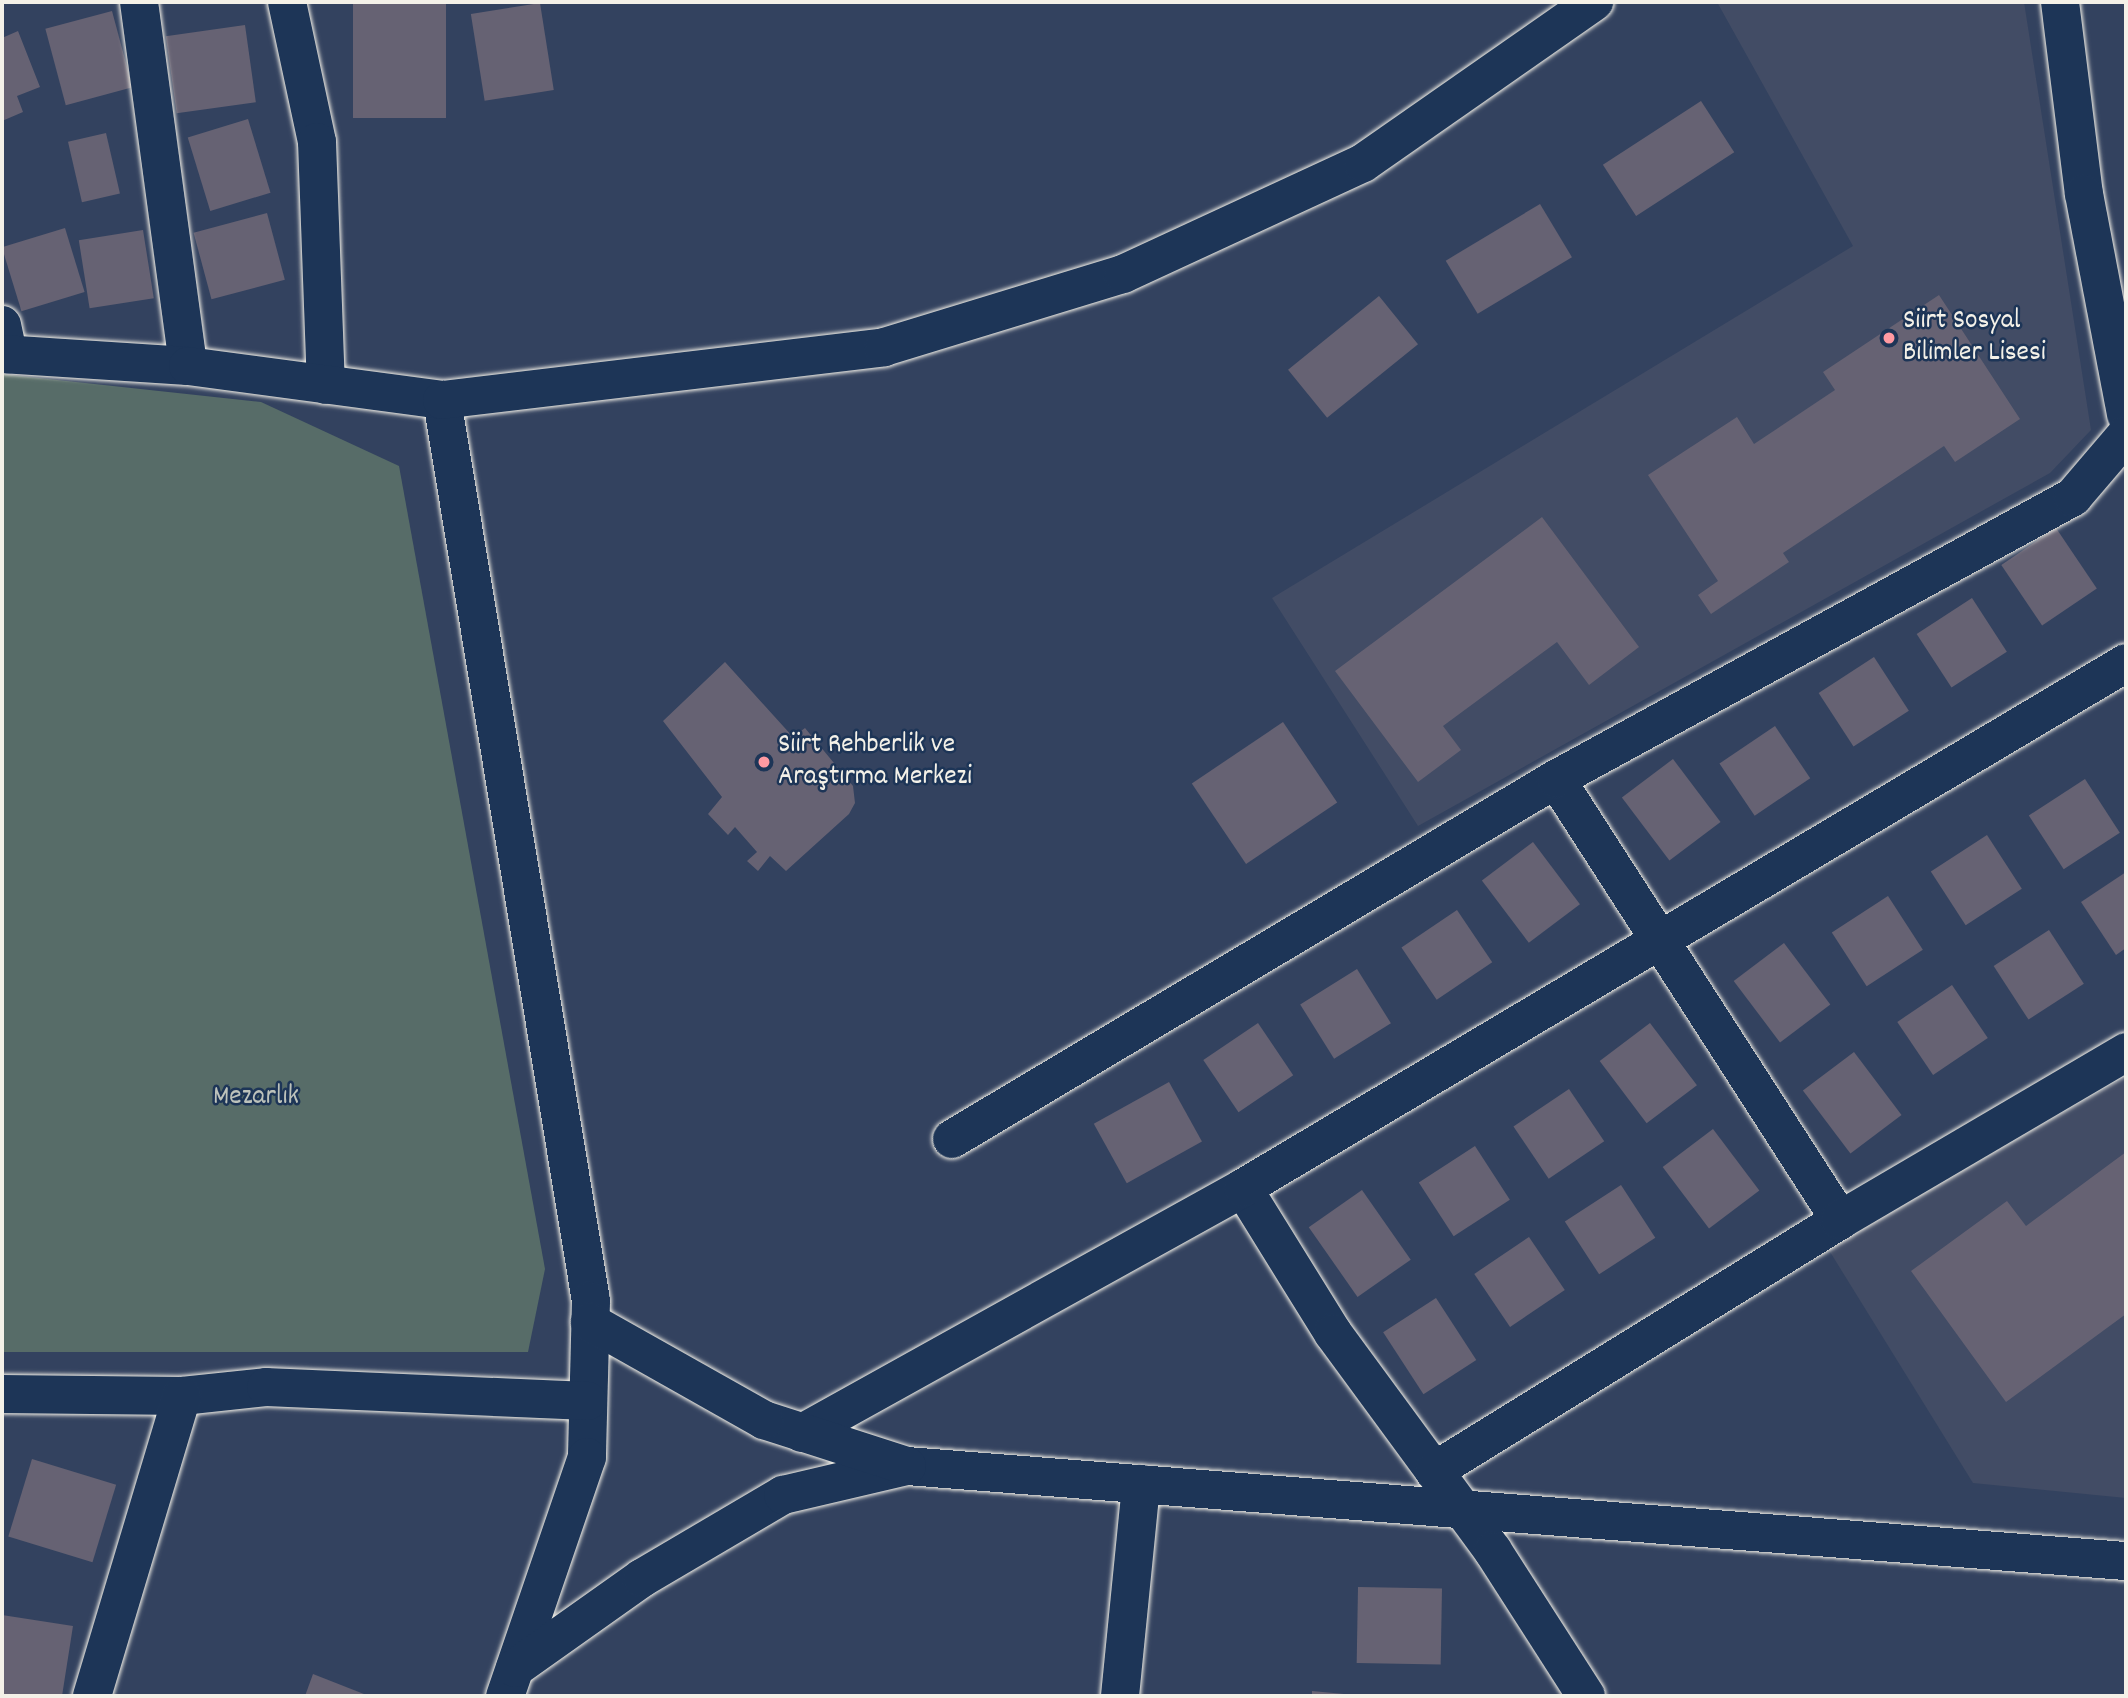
<!DOCTYPE html>
<meta charset="utf-8">
<style>
body{margin:0}
#map{position:relative;width:2128px;height:1698px;overflow:hidden;background:#33425f;font-family:Dekko,sans-serif}
div>[style]{position:absolute}
.built>*{inset:0;background:#424c65}
.green>*{inset:0;background:#576c68}
.building>*{inset:0;background:#666273;transform-origin:0 0}
.roads{filter:drop-shadow(0 0 2px #f4f1e8) drop-shadow(0 0 2px #f4f1e8)}
.street>*{height:38px;margin:-19px;padding:0 19px;transform-origin:19px;border-radius:19px;background:#1d3557}
.secondary>*{height:38px;margin:-19px;padding:0 19px;transform-origin:19px;border-radius:19px;background:#1d3557}
.dots>*{width:19px;height:19px;translate:-50% -50%;box-sizing:border-box;border:4px solid #1d3557;border-radius:50%}
span{translate:-50% -50%;white-space:nowrap;text-align:center;line-height:1.15;-webkit-text-stroke:5px #1d3557;paint-order:stroke}
.poi-label{font-size:28px;color:#f4f1e8}
.left{translate:0 -50%;text-align:left}
.park-label{font-size:28px;color:#bdc2bb}
.frame{position:absolute;inset:0;border:4px solid #f4f1e8;pointer-events:none}
</style>
<div id="map">
<div class="built">
<i style="clip-path:polygon(1717px 2px,2024px 2px,2091px 430px,2050px 473px,1418px 826px,1272px 598px,1853px 246px)"></i>
<i style="clip-path:polygon(2126px 1077px,2126px 1498px,1973px 1483px,1827px 1247px)"></i>
</div>
<div class="green">
<i style="clip-path:polygon(2px 374px,261px 402px,399px 466px,545px 1269px,528px 1352px,2px 1352px)"></i>
</div>
<div class="building">
<i style="left:353px;top:2px;width:93px;height:116px"></i>
<i style="left:540px;top:3px;width:88px;height:70px;rotate:81deg"></i>
<i style="left:112px;top:11px;width:79px;height:69px;rotate:75deg"></i>
<i style="left:245px;top:25px;width:78px;height:80px;rotate:82deg"></i>
<i style="clip-path:polygon(18px 31px,40px 87px,17px 96px,23px 112px,2px 121px,2px 38px)"></i>
<i style="left:1701px;top:101px;width:61px;height:117px;rotate:57deg"></i>
<i style="left:248px;top:119px;width:77px;height:63px;rotate:73deg"></i>
<i style="left:106px;top:133px;width:62px;height:39px;rotate:77deg"></i>
<i style="left:1540px;top:204px;width:62px;height:110px;rotate:59deg"></i>
<i style="left:267px;top:213px;width:69px;height:76px;rotate:75deg"></i>
<i style="left:65px;top:228px;width:67px;height:66px;rotate:73deg"></i>
<i style="left:143px;top:230px;width:69px;height:65px;rotate:81deg"></i>
<i style="clip-path:polygon(1939px 295px,2020px 419px,1955px 462px,1944px 446px,1783px 553px,1789px 562px,1711px 614px,1698px 595px,1718px 581px,1648px 475px,1737px 417px,1754px 444px,1835px 390px,1823px 372px)"></i>
<i style="left:1379px;top:296px;width:62px;height:117px;rotate:51deg"></i>
<i style="clip-path:polygon(1542px 517px,1639px 647px,1589px 685px,1557px 642px,1443px 726px,1461px 750px,1418px 782px,1335px 671px)"></i>
<i style="left:2056px;top:528px;width:73px;height:66px;rotate:56deg"></i>
<i style="left:1972px;top:598px;width:64px;height:66px;rotate:57deg"></i>
<i style="left:1874px;top:657px;width:64px;height:66px;rotate:57deg"></i>
<i style="clip-path:polygon(725px 662px,793px 737px,805px 728px,853px 786px,855px 803px,849px 814px,786px 871px,770px 856px,758px 871px,747px 861px,757px 852px,735px 827px,728px 835px,708px 814px,722px 797px,663px 721px)"></i>
<i style="left:1283px;top:722px;width:97px;height:110px;rotate:56deg"></i>
<i style="left:1775px;top:726px;width:63px;height:67px;rotate:56deg"></i>
<i style="left:1673px;top:759px;width:79px;height:64px;rotate:53deg"></i>
<i style="left:2085px;top:779px;width:64px;height:67px;rotate:57deg"></i>
<i style="left:1987px;top:835px;width:64px;height:67px;rotate:57deg"></i>
<i style="left:1533px;top:842px;width:78px;height:64px;rotate:53deg"></i>
<i style="clip-path:polygon(2126px 872px,2126px 948px,2116px 955px,2081px 902px)"></i>
<i style="left:1888px;top:896px;width:64px;height:67px;rotate:57deg"></i>
<i style="left:1457px;top:910px;width:63px;height:67px;rotate:56deg"></i>
<i style="left:2049px;top:930px;width:64px;height:66px;rotate:57deg"></i>
<i style="left:1784px;top:943px;width:77px;height:63px;rotate:53deg"></i>
<i style="left:1357px;top:969px;width:64px;height:67px;rotate:58deg"></i>
<i style="left:1952px;top:985px;width:64px;height:66px;rotate:56deg"></i>
<i style="left:1258px;top:1023px;width:63px;height:66px;rotate:56deg"></i>
<i style="left:1650px;top:1023px;width:78px;height:63px;rotate:53deg"></i>
<i style="left:1854px;top:1052px;width:79px;height:64px;rotate:53deg"></i>
<i style="left:1169px;top:1082px;width:68px;height:86px;rotate:61deg"></i>
<i style="left:1569px;top:1089px;width:63px;height:67px;rotate:56deg"></i>
<i style="left:1713px;top:1129px;width:77px;height:63px;rotate:53deg"></i>
<i style="left:1475px;top:1146px;width:64px;height:67px;rotate:57deg"></i>
<i style="clip-path:polygon(2126px 1152px,2126px 1314px,2006px 1402px,1911px 1271px,2007px 1201px,2026px 1226px)"></i>
<i style="left:1621px;top:1185px;width:63px;height:67px;rotate:57deg"></i>
<i style="left:1362px;top:1190px;width:85px;height:65px;rotate:55deg"></i>
<i style="left:1529px;top:1237px;width:64px;height:66px;rotate:56deg"></i>
<i style="left:1436px;top:1298px;width:74px;height:63px;rotate:57deg"></i>
<i style="left:32px;top:1459px;width:88px;height:81px;rotate:17deg"></i>
<i style="left:1358px;top:1587px;width:84px;height:76px;rotate:1deg"></i>
<i style="clip-path:polygon(2px 1615px,73px 1626px,62px 1696px,2px 1696px)"></i>
<i style="clip-path:polygon(313px 1674px,369px 1696px,305px 1696px)"></i>
<i style="clip-path:polygon(1312px 1691px,1344px 1694px,1344px 1696px,1312px 1696px)"></i>
</div>
<div class="roads">
<div class="street">
<i style="left:139px;top:2px;width:367px;rotate:82.3deg"></i>
<i style="left:287px;top:2px;width:143px;rotate:77.9deg"></i>
<i style="left:317px;top:142px;width:243px;rotate:87.9deg"></i>
<i style="left:2060px;top:2px;width:193px;rotate:82.9deg"></i>
<i style="left:2084px;top:194px;width:225px;rotate:79.2deg"></i>
<i style="left:2px;top:325px;width:30px;rotate:78deg"></i>
<i style="left:442px;top:400px;width:913px;rotate:80.61deg"></i>
<i style="left:591px;top:1301px;width:156px;rotate:91.5deg"></i>
<i style="left:587px;top:1457px;width:253px;rotate:108.9deg"></i>
<i style="left:1556px;top:779px;width:525px;rotate:57.22deg"></i>
<i style="left:952px;top:1139px;width:703px;rotate:-30.8deg"></i>
<i style="left:1556px;top:779px;width:589px;rotate:-28.61deg"></i>
<i style="left:2073px;top:497px;width:82px;rotate:-49.5deg"></i>
<i style="left:1243px;top:1188px;width:171px;rotate:58.2deg"></i>
<i style="left:1333px;top:1333px;width:270px;rotate:53.7deg"></i>
<i style="left:1493px;top:1551px;width:172px;rotate:57.3deg"></i>
<i style="left:2px;top:1394px;width:180px;rotate:0.6deg"></i>
<i style="left:182px;top:1396px;width:84px;rotate:-6.1deg"></i>
<i style="left:266px;top:1387px;width:322px;rotate:2.5deg"></i>
<i style="left:802px;top:1433px;width:504px;rotate:-29.05deg"></i>
<i style="left:1243px;top:1188px;width:1027px;rotate:-30.73deg"></i>
<i style="left:1434px;top:1471px;width:477px;rotate:-31.7deg"></i>
<i style="left:1840px;top:1220px;width:332px;rotate:-30.4deg"></i>
<i style="left:92px;top:1696px;width:313px;rotate:-73.3deg"></i>
<i style="left:1120px;top:1696px;width:213px;rotate:-84.3deg"></i>
</div>
<div class="secondary">
<i style="left:2px;top:354px;width:186px;rotate:3.7deg"></i>
<i style="left:188px;top:366px;width:256px;rotate:7.6deg"></i>
<i style="left:442px;top:400px;width:445px;rotate:-6.8deg"></i>
<i style="left:884px;top:347px;width:250px;rotate:-17deg"></i>
<i style="left:1123px;top:274px;width:264px;rotate:-24.8deg"></i>
<i style="left:1363px;top:163px;width:282px;rotate:-34.9deg"></i>
<i style="left:907px;top:1466px;width:1223px;rotate:4.46deg"></i>
<i style="left:515px;top:1668px;width:156px;rotate:-35.3deg"></i>
<i style="left:642px;top:1578px;width:164px;rotate:-30.5deg"></i>
<i style="left:783px;top:1495px;width:127px;rotate:-13.2deg"></i>
<i style="left:907px;top:1466px;width:150px;rotate:-162.2deg"></i>
<i style="left:764px;top:1420px;width:200px;rotate:-150.6deg"></i>
</div>
</div>
<div class="dots">
<i style="left:1889px;top:338px;background:#ff9aa2"></i>
<i style="left:764px;top:762px;background:#ff9aa2"></i>
</div>
<div class="poi-label">
<span class="left" style="left:1903px;top:338px">Siirt Sosyal<br>Bilimler Lisesi</span>
<span class="left" style="left:778px;top:762px">Siirt Rehberlik ve<br>Araştırma Merkezi</span>
</div>
<div class="park-label">
<span style="left:256px;top:1098px">Mezarlık</span>
</div>
<div class="frame"></div>
</div>
